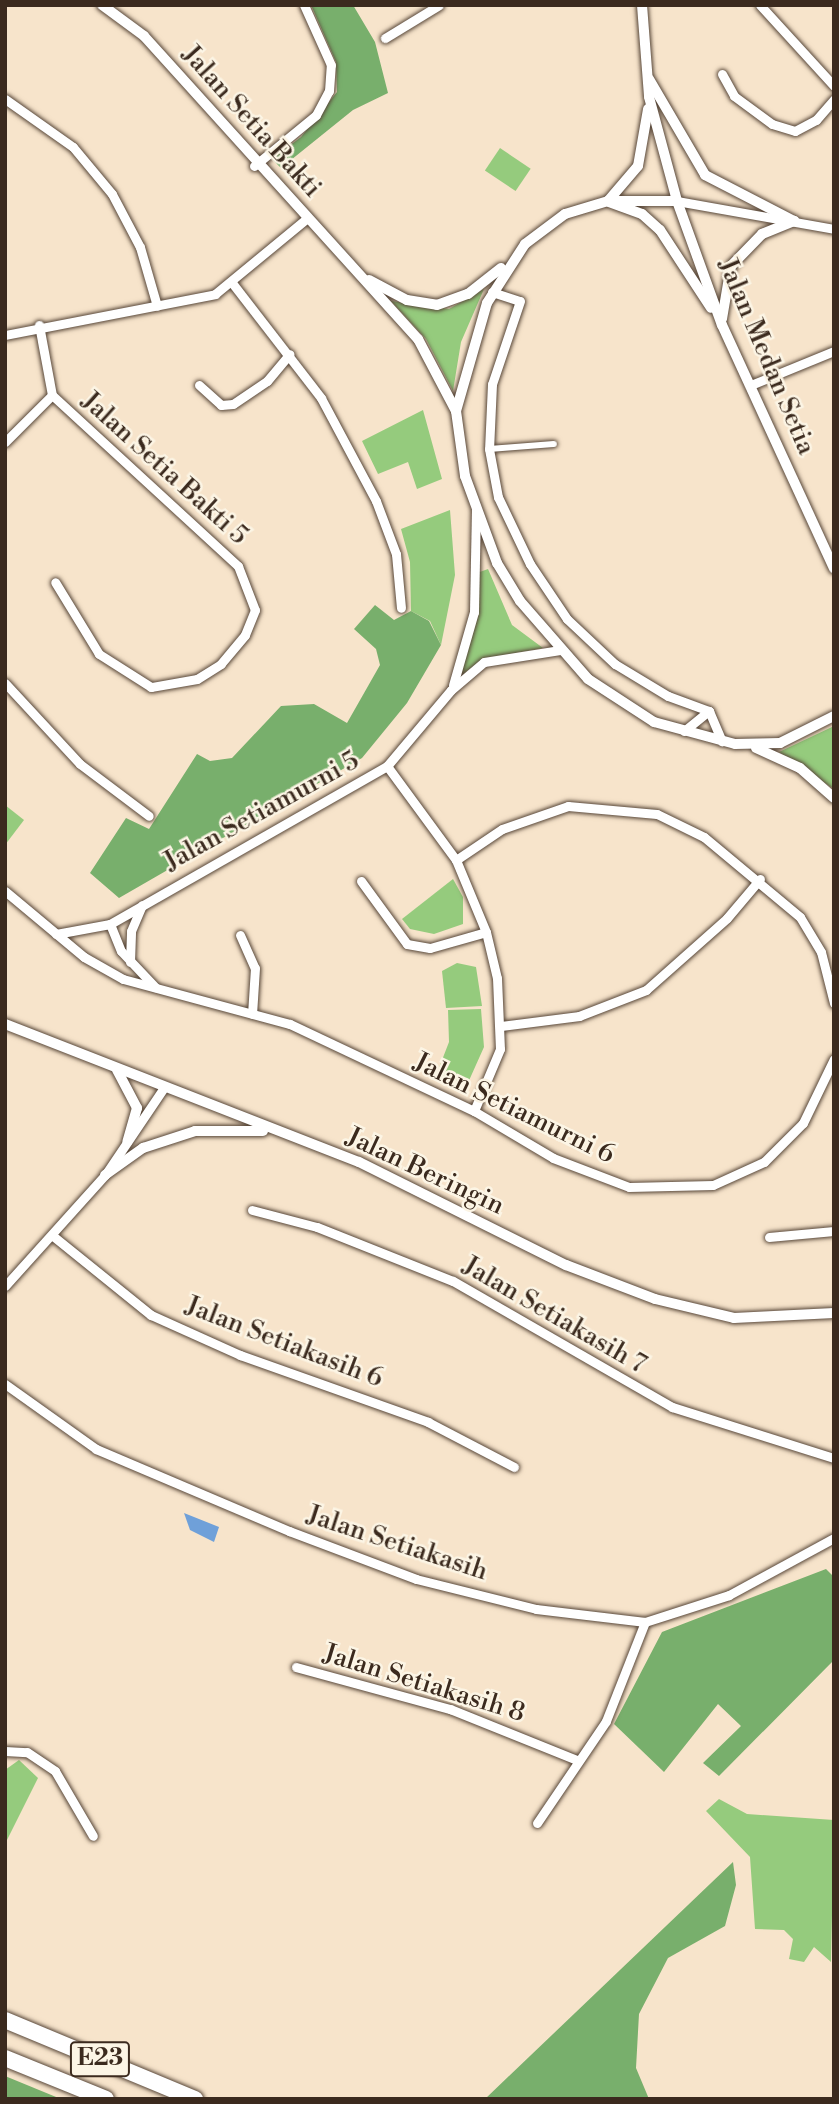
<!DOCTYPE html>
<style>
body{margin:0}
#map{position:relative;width:839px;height:2104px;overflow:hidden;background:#f7e4cb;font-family:"Libre Bodoni",serif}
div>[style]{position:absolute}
.green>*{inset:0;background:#95cb7d;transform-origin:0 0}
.forest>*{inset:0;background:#78af6c}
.water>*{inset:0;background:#6fa0d9}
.roads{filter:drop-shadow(0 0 2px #574638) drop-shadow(0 0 2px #574638)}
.pedestrian>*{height:6px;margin:-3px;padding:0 3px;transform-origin:3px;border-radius:3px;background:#fff}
.minor>*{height:9px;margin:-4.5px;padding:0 4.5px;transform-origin:4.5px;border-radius:4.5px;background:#fff}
.tertiary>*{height:10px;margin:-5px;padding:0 5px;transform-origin:5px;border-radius:5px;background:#fff}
.motorway>*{height:16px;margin:-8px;padding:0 8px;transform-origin:8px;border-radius:8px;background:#fff}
span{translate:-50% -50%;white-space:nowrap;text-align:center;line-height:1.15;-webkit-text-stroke:5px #fcf5e5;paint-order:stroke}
.shield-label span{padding:2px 5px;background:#fcf5e5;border:2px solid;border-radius:5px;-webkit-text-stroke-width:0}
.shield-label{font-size:24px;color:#3b2a1e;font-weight:700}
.street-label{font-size:26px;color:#3b2a1e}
.frame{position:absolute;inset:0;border:7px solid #3b2a1e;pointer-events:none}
</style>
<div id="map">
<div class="green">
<i style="left:500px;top:148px;width:37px;height:27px;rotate:34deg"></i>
<i style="clip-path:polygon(484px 289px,461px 342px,453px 391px,426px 339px,391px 301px,449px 309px)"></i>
<i style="clip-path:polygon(423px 410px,442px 479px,417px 489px,408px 462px,378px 474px,362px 441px)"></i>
<i style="clip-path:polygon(450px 510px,455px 575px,441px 645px,430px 621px,411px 611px,410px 562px,401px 529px)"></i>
<i style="clip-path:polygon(488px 569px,512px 625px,543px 648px,483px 659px,459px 677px,475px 626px,477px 573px)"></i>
<i style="clip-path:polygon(834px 726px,834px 789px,779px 752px)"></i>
<i style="clip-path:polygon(5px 805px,24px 820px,5px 845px)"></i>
<i style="clip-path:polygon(453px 879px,463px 897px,463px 924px,434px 934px,410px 929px,402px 919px)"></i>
<i style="clip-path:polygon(457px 963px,476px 967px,482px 1006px,446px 1008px,442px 971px)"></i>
<i style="clip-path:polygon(481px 1009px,484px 1047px,467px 1085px,437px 1073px,449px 1042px,448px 1010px)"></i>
<i style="clip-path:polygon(19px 1760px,38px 1778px,5px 1844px,5px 1770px)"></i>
<i style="clip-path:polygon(719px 1799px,747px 1814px,834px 1820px,831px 1962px,814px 1947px,804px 1962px,789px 1959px,793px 1939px,784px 1930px,755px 1929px,750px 1857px,706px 1811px)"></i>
</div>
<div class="forest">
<i style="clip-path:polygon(311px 5px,353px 5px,375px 42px,388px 93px,353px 110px,281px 168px,272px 159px,301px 137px,337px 92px,336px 62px)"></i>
<i style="clip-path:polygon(375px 605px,394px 620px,411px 611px,429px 621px,441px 645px,407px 703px,362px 758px,119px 898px,90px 873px,126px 818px,149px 829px,197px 754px,210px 761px,232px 758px,281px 706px,314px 704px,347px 723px,380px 665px,376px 649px,354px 629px)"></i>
<i style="clip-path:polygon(826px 1569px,834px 1577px,834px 1660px,719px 1776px,703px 1763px,741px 1726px,718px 1704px,664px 1772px,614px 1724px,662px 1632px)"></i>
<i style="clip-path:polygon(733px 1862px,736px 1885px,725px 1926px,668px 1958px,639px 2014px,636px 2068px,649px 2099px,485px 2099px)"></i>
<i style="clip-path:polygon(5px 2076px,61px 2099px,5px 2099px)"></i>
</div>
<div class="water">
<i style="clip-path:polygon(184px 1513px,219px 1527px,214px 1542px,190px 1530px)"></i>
</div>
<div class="roads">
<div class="pedestrian">
<i style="left:489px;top:449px;width:65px;rotate:-4.4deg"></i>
</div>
<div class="minor">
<i style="left:760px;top:5px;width:110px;rotate:47.6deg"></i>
<i style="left:385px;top:38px;width:63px;rotate:-31.4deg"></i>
<i style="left:722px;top:74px;width:25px;rotate:61deg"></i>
<i style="left:734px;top:96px;width:47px;rotate:36.4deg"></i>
<i style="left:772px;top:124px;width:24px;rotate:17deg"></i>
<i style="left:795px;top:131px;width:24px;rotate:-28deg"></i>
<i style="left:816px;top:120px;width:28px;rotate:-49deg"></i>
<i style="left:5px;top:99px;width:83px;rotate:35.2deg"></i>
<i style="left:73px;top:147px;width:61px;rotate:50.3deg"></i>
<i style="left:112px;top:194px;width:60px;rotate:62.2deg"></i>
<i style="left:140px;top:247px;width:61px;rotate:73.9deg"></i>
<i style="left:254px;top:166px;width:80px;rotate:-39.4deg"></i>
<i style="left:316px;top:115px;width:27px;rotate:-62deg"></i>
<i style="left:329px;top:91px;width:26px;rotate:-86deg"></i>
<i style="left:331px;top:65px;width:66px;rotate:-114.2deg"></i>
<i style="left:677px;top:201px;width:159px;rotate:10.1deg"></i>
<i style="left:233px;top:284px;width:144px;rotate:52.3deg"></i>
<i style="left:321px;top:398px;width:117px;rotate:61.9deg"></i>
<i style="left:376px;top:501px;width:57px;rotate:69.3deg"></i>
<i style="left:396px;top:554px;width:54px;rotate:84.7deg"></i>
<i style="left:492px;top:292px;width:29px;rotate:18deg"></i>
<i style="left:520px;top:301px;width:88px;rotate:108.6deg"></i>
<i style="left:492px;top:384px;width:65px;rotate:92.6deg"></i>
<i style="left:489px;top:449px;width:49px;rotate:79.4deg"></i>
<i style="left:498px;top:497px;width:74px;rotate:64.5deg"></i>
<i style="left:530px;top:564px;width:66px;rotate:56.1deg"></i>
<i style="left:567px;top:619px;width:66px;rotate:43.2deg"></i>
<i style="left:615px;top:664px;width:62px;rotate:31.1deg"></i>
<i style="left:668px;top:696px;width:44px;rotate:20.1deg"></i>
<i style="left:39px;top:325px;width:71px;rotate:79.5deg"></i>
<i style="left:52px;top:395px;width:253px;rotate:42.6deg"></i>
<i style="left:238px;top:566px;width:47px;rotate:68.9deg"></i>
<i style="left:255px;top:610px;width:27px;rotate:112deg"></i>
<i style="left:245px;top:635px;width:38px;rotate:130deg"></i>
<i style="left:221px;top:664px;width:28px;rotate:148deg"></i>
<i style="left:197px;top:679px;width:47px;rotate:170.1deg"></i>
<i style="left:151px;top:687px;width:62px;rotate:-147.6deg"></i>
<i style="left:99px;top:654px;width:84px;rotate:-121.4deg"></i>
<i style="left:5px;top:335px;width:214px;rotate:-11deg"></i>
<i style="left:215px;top:294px;width:118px;rotate:-39.5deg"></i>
<i style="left:199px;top:385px;width:30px;rotate:42deg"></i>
<i style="left:221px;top:405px;width:12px;rotate:-5deg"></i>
<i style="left:233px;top:404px;width:41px;rotate:-34.1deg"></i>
<i style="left:267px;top:381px;width:35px;rotate:-50deg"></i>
<i style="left:751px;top:385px;width:90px;rotate:-22.3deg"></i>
<i style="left:5px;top:442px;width:66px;rotate:-45deg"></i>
<i style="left:5px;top:683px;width:110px;rotate:47.2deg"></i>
<i style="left:80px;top:764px;width:86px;rotate:37deg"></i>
<i style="left:453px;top:685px;width:76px;rotate:-74deg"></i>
<i style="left:474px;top:612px;width:102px;rotate:-88.9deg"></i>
<i style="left:709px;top:711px;width:33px;rotate:67deg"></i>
<i style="left:684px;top:731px;width:32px;rotate:-39deg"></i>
<i style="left:387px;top:766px;width:117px;rotate:53.7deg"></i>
<i style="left:456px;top:860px;width:78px;rotate:67.4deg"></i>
<i style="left:486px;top:932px;width:47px;rotate:76.6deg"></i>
<i style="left:497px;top:978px;width:71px;rotate:87.6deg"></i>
<i style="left:500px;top:1049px;width:67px;rotate:112.8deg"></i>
<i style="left:456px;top:860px;width:55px;rotate:-34deg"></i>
<i style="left:502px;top:829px;width:70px;rotate:-19.2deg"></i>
<i style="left:568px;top:806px;width:89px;rotate:5.1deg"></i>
<i style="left:657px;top:814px;width:52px;rotate:26.1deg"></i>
<i style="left:704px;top:837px;width:125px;rotate:39.8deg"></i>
<i style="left:800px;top:917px;width:41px;rotate:59deg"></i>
<i style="left:821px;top:952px;width:53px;rotate:75.7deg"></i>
<i style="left:361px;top:881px;width:78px;rotate:53.9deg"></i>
<i style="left:407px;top:944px;width:23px;rotate:10deg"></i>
<i style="left:430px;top:948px;width:58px;rotate:-15.9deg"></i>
<i style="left:5px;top:891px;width:103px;rotate:39.9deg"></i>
<i style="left:84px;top:957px;width:45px;rotate:29.4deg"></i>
<i style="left:123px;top:979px;width:173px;rotate:15.1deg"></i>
<i style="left:290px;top:1024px;width:204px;rotate:25.3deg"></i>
<i style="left:474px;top:1111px;width:92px;rotate:30.7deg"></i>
<i style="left:553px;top:1158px;width:81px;rotate:20.9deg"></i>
<i style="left:629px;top:1187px;width:84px;rotate:-1.4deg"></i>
<i style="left:713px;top:1185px;width:56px;rotate:-24.3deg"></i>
<i style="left:764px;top:1162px;width:55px;rotate:-45deg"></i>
<i style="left:803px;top:1123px;width:71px;rotate:-64.2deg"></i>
<i style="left:110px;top:924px;width:29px;rotate:68deg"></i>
<i style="left:121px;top:951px;width:50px;rotate:46.6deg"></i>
<i style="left:56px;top:934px;width:55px;rotate:-10.5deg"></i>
<i style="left:110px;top:924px;width:319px;rotate:-29.7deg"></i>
<i style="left:387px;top:766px;width:99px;rotate:-49.9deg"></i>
<i style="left:451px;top:690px;width:43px;rotate:-40.3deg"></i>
<i style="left:484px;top:662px;width:77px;rotate:-9deg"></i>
<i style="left:240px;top:935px;width:36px;rotate:66deg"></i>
<i style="left:255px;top:968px;width:46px;rotate:93.7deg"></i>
<i style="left:130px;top:962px;width:31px;rotate:-88deg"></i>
<i style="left:131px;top:931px;width:28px;rotate:-67deg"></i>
<i style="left:501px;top:1026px;width:79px;rotate:-7.3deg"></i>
<i style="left:579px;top:1016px;width:72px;rotate:-21.2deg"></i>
<i style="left:646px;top:990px;width:108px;rotate:-41.6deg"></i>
<i style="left:727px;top:918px;width:51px;rotate:-49.8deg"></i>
<i style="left:252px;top:1210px;width:67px;rotate:14.7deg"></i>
<i style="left:317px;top:1227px;width:146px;rotate:21.7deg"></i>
<i style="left:453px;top:1281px;width:253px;rotate:29.9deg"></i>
<i style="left:672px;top:1407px;width:170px;rotate:17.5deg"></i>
<i style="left:53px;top:1236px;width:126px;rotate:38.9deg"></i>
<i style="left:151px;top:1315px;width:98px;rotate:24.2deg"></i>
<i style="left:240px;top:1355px;width:200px;rotate:19.6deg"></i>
<i style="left:428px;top:1422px;width:97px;rotate:27.6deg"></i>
<i style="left:769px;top:1237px;width:65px;rotate:-5.3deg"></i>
<i style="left:5px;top:1286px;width:149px;rotate:-48deg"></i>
<i style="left:105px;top:1175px;width:104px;rotate:-56deg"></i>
<i style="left:5px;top:1384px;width:112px;rotate:35.5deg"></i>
<i style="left:96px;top:1449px;width:210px;rotate:23deg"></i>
<i style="left:289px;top:1531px;width:136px;rotate:20.7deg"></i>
<i style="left:416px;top:1579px;width:124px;rotate:14deg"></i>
<i style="left:536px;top:1609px;width:110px;rotate:6.8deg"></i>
<i style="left:645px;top:1622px;width:88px;rotate:-17.8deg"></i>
<i style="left:729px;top:1595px;width:119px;rotate:-28.5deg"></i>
<i style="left:296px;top:1667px;width:160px;rotate:15.3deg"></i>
<i style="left:450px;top:1709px;width:137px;rotate:21.9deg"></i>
<i style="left:5px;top:1751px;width:22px;rotate:3deg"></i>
<i style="left:27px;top:1752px;width:34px;rotate:34deg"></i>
<i style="left:55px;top:1771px;width:75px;rotate:59.7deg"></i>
<i style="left:537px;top:1823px;width:123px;rotate:-55.9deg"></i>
<i style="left:606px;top:1721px;width:106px;rotate:-68.5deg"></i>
</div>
<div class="tertiary">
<i style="left:102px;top:5px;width:52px;rotate:36.4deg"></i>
<i style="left:144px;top:36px;width:409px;rotate:47.9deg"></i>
<i style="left:418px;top:339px;width:81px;rotate:62.2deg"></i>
<i style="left:456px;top:411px;width:66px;rotate:82.1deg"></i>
<i style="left:465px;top:476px;width:93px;rotate:69.8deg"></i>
<i style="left:497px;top:563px;width:44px;rotate:58.8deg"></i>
<i style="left:520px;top:601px;width:103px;rotate:48.9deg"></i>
<i style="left:588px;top:679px;width:79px;rotate:33.1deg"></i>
<i style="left:654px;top:722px;width:84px;rotate:15.2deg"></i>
<i style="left:735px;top:744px;width:45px;rotate:-1.3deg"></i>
<i style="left:780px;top:743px;width:60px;rotate:-26.6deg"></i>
<i style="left:642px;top:5px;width:92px;rotate:85.6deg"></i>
<i style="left:649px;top:97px;width:108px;rotate:74.9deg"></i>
<i style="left:677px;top:201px;width:132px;rotate:70.1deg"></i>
<i style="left:722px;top:325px;width:268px;rotate:65.3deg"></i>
<i style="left:649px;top:79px;width:111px;rotate:59.7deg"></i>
<i style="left:705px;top:175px;width:100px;rotate:27.3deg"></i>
<i style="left:608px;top:201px;width:46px;rotate:-49.4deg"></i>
<i style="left:638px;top:166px;width:58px;rotate:-80deg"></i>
<i style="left:609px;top:202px;width:35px;rotate:20deg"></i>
<i style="left:642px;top:214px;width:24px;rotate:42deg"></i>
<i style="left:660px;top:230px;width:93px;rotate:56.8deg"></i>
<i style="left:369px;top:280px;width:43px;rotate:27.8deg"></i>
<i style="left:407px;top:300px;width:30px;rotate:9deg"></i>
<i style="left:437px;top:305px;width:33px;rotate:-20deg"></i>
<i style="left:468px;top:294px;width:42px;rotate:-38.2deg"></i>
<i style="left:722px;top:319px;width:54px;rotate:-80.4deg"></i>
<i style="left:731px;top:266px;width:45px;rotate:-45.9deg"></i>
<i style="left:762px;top:234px;width:35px;rotate:-22deg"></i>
<i style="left:456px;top:411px;width:112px;rotate:-74deg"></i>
<i style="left:487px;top:303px;width:70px;rotate:-57.2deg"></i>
<i style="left:525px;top:244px;width:50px;rotate:-36.9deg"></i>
<i style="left:565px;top:214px;width:45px;rotate:-16.8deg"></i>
<i style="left:608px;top:201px;width:69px"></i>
<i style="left:756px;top:748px;width:48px;rotate:24.4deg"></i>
<i style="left:800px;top:768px;width:45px;rotate:41.4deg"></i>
<i style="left:5px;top:1024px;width:380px;rotate:21.3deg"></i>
<i style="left:359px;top:1162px;width:231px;rotate:26.5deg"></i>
<i style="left:566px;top:1265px;width:95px;rotate:20.9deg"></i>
<i style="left:655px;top:1299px;width:81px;rotate:13.5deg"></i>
<i style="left:734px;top:1318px;width:100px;rotate:-2.9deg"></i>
<i style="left:117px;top:1070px;width:43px;rotate:62.2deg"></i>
<i style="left:137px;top:1108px;width:35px;rotate:106deg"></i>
<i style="left:105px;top:1175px;width:47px;rotate:-35.4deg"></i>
<i style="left:143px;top:1148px;width:55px;rotate:-18.1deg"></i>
<i style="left:195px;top:1131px;width:68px"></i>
</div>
<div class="motorway">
<i style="left:5px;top:2020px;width:206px;rotate:22.6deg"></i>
<i style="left:5px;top:2058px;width:109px;rotate:22.1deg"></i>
</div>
</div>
<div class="shield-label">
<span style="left:100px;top:2059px">E23</span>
</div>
<div class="street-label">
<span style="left:251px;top:122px;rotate:48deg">Jalan Setia Bakti</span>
<span style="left:766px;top:357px;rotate:67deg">Jalan Medan Setia</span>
<span style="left:164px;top:469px;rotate:42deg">Jalan Setia Bakti 5</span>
<span style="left:262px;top:812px;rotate:-29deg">Jalan Setiamurni 5</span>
<span style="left:514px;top:1109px;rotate:26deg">Jalan Setiamurni 6</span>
<span style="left:425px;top:1172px;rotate:25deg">Jalan Beringin</span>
<span style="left:554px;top:1316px;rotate:30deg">Jalan Setiakasih 7</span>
<span style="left:284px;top:1343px;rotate:21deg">Jalan Setiakasih 6</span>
<span style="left:397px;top:1544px;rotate:18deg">Jalan Setiakasih</span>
<span style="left:424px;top:1684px;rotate:17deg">Jalan Setiakasih 8</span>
</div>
<div class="frame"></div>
</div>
